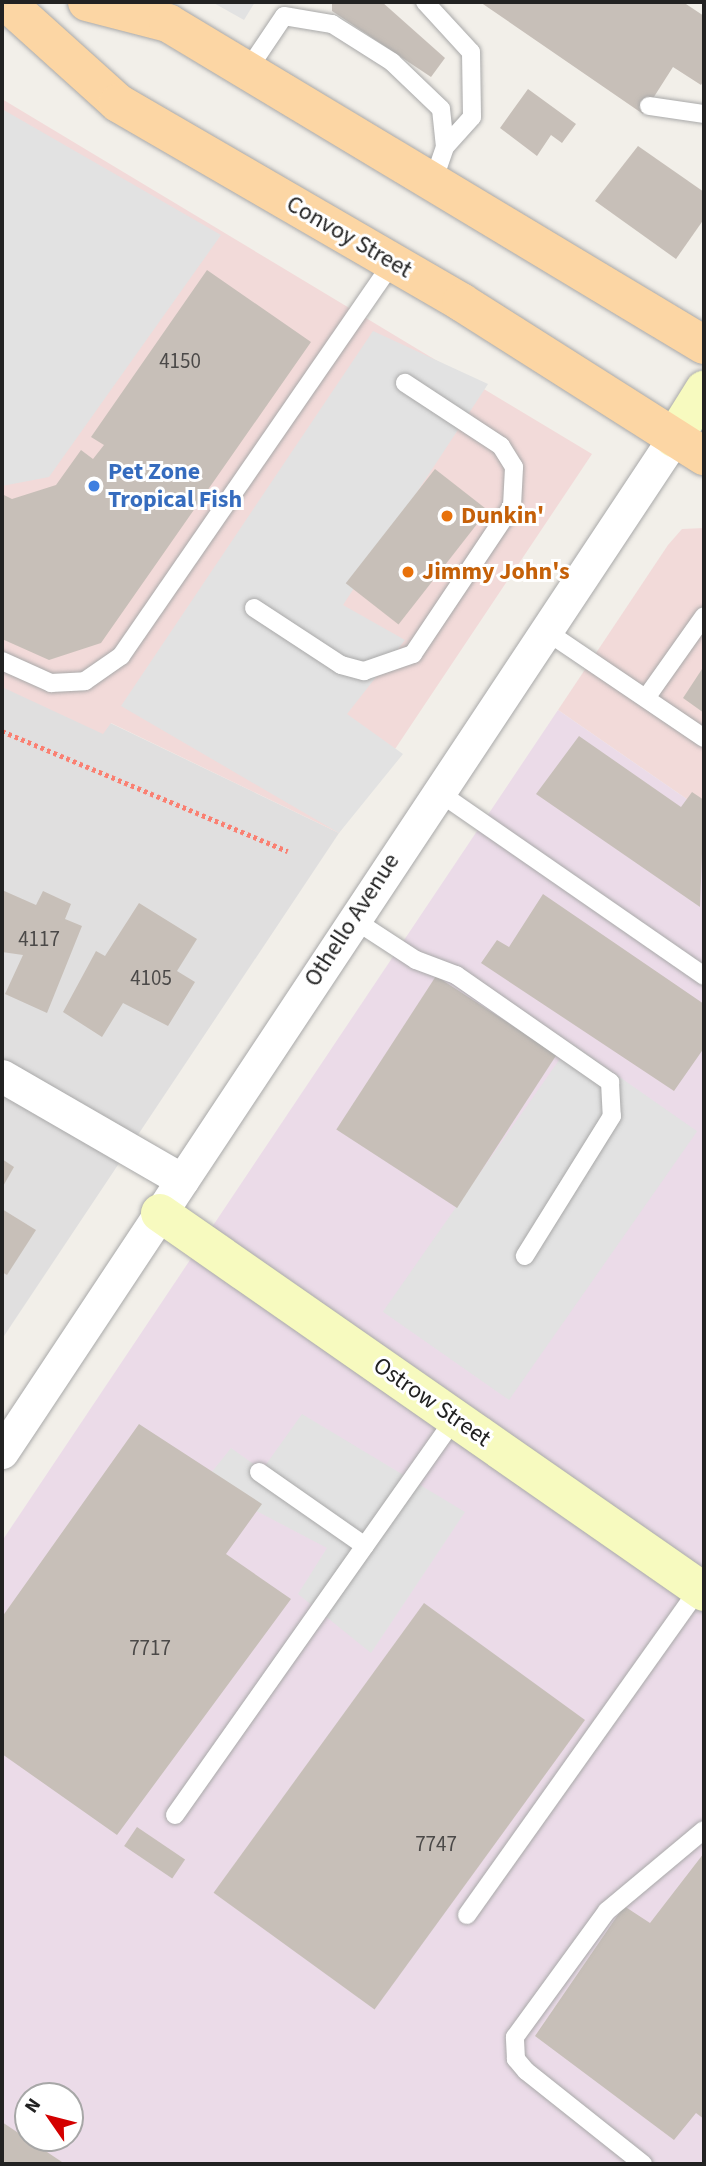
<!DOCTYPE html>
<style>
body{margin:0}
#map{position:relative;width:706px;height:2166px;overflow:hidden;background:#f2efe9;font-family:"Source Sans 3",sans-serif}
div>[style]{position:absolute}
.residential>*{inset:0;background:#e0dfdf}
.commercial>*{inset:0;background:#f2dad9}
.industrial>*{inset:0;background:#ebdbe8}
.parking>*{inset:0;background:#e2e2e2;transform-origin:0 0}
.building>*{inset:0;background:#c7bfb8;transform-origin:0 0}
.path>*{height:4.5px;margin-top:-2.25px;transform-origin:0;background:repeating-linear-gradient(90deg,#fa8072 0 3.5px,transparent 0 7px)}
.roads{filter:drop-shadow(0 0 2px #a9a9a9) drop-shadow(0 0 2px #a9a9a9)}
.lane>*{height:18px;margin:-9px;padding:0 9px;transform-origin:9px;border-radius:9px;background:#fff}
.street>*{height:33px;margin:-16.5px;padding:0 16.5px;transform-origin:16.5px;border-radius:16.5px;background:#fff}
.secondary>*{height:38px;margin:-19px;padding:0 19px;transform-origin:19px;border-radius:19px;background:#f7fabf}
.primary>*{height:38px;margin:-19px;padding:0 19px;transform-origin:19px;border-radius:19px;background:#fcd6a4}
.dots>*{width:19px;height:19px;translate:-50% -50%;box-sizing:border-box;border:4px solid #fff;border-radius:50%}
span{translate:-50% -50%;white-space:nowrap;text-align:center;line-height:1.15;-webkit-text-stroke:6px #fff;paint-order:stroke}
.number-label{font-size:21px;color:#4b4948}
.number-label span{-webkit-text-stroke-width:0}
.street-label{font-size:24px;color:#222}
.shop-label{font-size:24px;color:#366cbe;font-weight:700}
.left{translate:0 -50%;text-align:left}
.food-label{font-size:24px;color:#c56008;font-weight:700}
.frame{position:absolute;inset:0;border:4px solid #222;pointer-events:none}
.north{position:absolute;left:14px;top:2082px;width:70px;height:70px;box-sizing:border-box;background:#fff;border:2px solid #a7a7a7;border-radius:50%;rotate:305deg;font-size:19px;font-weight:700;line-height:28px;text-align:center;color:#222}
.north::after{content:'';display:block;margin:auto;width:24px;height:32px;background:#d40000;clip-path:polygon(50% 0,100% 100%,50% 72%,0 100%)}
</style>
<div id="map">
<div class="residential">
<i style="clip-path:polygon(2px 671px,339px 833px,2px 1339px)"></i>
</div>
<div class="commercial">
<i style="clip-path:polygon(2px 99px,592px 454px,339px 833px,111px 723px,103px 734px,2px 687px)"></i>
<i style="clip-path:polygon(704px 528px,704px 811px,558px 710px,668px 545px,682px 529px)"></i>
</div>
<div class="industrial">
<i style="clip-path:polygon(evenodd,558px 710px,704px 811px,704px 2164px,2px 2164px,2px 1541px,558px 710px,28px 2096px,70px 2096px,70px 2138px,28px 2138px,28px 2096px)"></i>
</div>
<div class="parking">
<i style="clip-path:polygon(212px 2px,255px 2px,244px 20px)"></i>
<i style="clip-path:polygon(2px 109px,221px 235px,49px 477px,2px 486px)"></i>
<i style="clip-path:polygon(373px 331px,488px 384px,343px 605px,405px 640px,347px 714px,403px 754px,339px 833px,121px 706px)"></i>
<i style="left:571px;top:1043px;width:154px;height:328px;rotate:35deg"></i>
<i style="clip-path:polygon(302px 1414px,465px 1512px,371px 1653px,298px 1594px,327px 1548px,203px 1483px,231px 1448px,262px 1470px)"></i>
</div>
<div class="building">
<i style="clip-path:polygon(332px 2px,382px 2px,445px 58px,431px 77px,332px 11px)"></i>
<i style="clip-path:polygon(480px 2px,683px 2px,704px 16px,704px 80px,701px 85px,673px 67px,643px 114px)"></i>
<i style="clip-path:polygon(528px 89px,576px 124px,562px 143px,551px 135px,537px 156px,500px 128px)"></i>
<i style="clip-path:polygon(638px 146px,704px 192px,704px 219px,676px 259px,595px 201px)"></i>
<i style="clip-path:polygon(207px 270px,311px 342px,101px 643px,49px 660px,2px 639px,2px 494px,12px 499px,56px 485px,81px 450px,93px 459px,104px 445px,91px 437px)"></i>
<i style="left:435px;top:469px;width:67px;height:145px;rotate:38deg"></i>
<i style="clip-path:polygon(704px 666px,704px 713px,683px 698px)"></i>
<i style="clip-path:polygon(579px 736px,681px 807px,692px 792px,704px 800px,700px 907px,536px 794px)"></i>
<i style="clip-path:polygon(2px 890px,36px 905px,43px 891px,71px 904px,65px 919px,82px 926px,47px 1013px,5px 994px,23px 955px,2px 952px)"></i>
<i style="clip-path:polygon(543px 894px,704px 1004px,704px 1048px,674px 1091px,481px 963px,497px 940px,509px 947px)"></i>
<i style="clip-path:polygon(139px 903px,197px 939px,177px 971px,195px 982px,168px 1026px,123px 1003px,102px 1037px,63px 1012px,96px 951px,105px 956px)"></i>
<i style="left:436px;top:976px;width:144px;height:183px;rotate:33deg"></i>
<i style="clip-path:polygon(2px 1159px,14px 1167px,2px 1188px)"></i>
<i style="clip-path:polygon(2px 1209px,36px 1230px,7px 1275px,2px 1272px)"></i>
<i style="clip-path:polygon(139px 1424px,262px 1504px,226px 1554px,291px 1599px,117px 1835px,2px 1754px,2px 1617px)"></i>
<i style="left:424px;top:1603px;width:199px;height:358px;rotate:36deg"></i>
<i style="left:137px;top:1827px;width:58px;height:23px;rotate:34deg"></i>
<i style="clip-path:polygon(704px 1853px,704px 2119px,696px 2113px,674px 2140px,535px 2036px,624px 1906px,650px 1923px)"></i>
<i style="clip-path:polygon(2px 2122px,65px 2164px,2px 2164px)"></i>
</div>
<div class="path">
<i style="left:2px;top:731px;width:310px;rotate:22.8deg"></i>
</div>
<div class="roads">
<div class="lane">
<i style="left:425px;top:2px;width:68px;rotate:47.4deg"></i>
<i style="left:471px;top:52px;width:65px;rotate:89.1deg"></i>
<i style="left:472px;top:117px;width:40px;rotate:132deg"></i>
<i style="left:247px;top:71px;width:66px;rotate:-56.1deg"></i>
<i style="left:284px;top:16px;width:49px;rotate:9.5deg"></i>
<i style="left:332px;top:24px;width:71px;rotate:32.3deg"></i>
<i style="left:392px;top:62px;width:68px;rotate:43.8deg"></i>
<i style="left:441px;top:109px;width:38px;rotate:84deg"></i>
<i style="left:445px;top:147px;width:36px;rotate:109deg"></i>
<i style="left:649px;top:106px;width:56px;rotate:8.3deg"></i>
<i style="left:254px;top:608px;width:104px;rotate:33.2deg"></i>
<i style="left:341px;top:665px;width:24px;rotate:15deg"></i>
<i style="left:364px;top:671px;width:52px;rotate:-19.1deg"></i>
<i style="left:413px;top:654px;width:178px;rotate:-56.2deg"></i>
<i style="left:512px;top:506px;width:39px;rotate:-87deg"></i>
<i style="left:514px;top:467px;width:25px;rotate:-122deg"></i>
<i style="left:501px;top:446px;width:115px;rotate:-146.7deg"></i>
<i style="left:543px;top:629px;width:194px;rotate:34.1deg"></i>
<i style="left:2px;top:661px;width:54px;rotate:24.2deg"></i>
<i style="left:51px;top:683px;width:34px;rotate:-3deg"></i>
<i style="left:85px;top:681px;width:44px;rotate:-34.8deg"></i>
<i style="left:121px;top:656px;width:479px;rotate:-55.4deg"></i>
<i style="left:646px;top:698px;width:100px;rotate:-54.7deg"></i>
<i style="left:437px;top:791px;width:325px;rotate:34.7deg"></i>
<i style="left:353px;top:919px;width:75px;rotate:33.1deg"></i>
<i style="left:416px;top:960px;width:43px;rotate:20.6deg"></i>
<i style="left:456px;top:975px;width:188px;rotate:34.8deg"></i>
<i style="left:610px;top:1082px;width:34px;rotate:87deg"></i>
<i style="left:612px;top:1116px;width:165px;rotate:121.9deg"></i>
<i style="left:259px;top:1472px;width:129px;rotate:34.9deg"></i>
<i style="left:175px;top:1815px;width:486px;rotate:-54.8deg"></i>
<i style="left:467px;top:1915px;width:401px;rotate:-54.6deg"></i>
<i style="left:643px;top:2164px;width:149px;rotate:-141.5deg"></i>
<i style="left:526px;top:2071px;width:16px;rotate:-130deg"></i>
<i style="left:516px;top:2059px;width:22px;rotate:-93deg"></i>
<i style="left:515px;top:2037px;width:156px;rotate:-53.9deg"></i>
<i style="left:607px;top:1911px;width:126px;rotate:-39.9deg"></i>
</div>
<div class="street">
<i style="left:2px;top:1076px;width:208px;rotate:30deg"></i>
<i style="left:2px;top:1452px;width:1216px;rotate:-56.47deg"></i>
</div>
<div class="secondary">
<i style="left:674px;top:438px;width:57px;rotate:-58deg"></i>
<i style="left:160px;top:1213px;width:663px;rotate:34.86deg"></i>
</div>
<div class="primary">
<i style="left:6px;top:2px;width:151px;rotate:42deg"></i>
<i style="left:118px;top:103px;width:397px;rotate:30.1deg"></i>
<i style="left:461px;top:302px;width:288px;rotate:32.4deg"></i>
<i style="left:87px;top:2px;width:84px;rotate:14.5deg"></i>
<i style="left:168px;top:23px;width:625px;rotate:31deg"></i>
</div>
</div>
<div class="dots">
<i style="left:94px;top:486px;background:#3f7fe0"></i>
<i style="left:447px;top:516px;background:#e8710a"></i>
<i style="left:408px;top:572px;background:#e8710a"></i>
</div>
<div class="number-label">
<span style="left:180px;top:361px">4150</span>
<span style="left:39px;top:939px">4117</span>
<span style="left:151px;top:978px">4105</span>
<span style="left:150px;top:1648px">7717</span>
<span style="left:436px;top:1844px">7747</span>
</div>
<div class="street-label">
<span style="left:349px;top:237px;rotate:30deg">Convoy Street</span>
<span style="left:352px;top:920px;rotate:-57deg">Othello Avenue</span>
<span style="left:432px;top:1402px;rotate:35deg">Ostrow Street</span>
</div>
<div class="shop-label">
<span class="left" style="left:108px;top:486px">Pet Zone<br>Tropical Fish</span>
</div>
<div class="food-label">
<span class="left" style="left:461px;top:516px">Dunkin'</span>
<span class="left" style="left:422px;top:572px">Jimmy John's</span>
</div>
<div class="frame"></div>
<div class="north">N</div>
</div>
